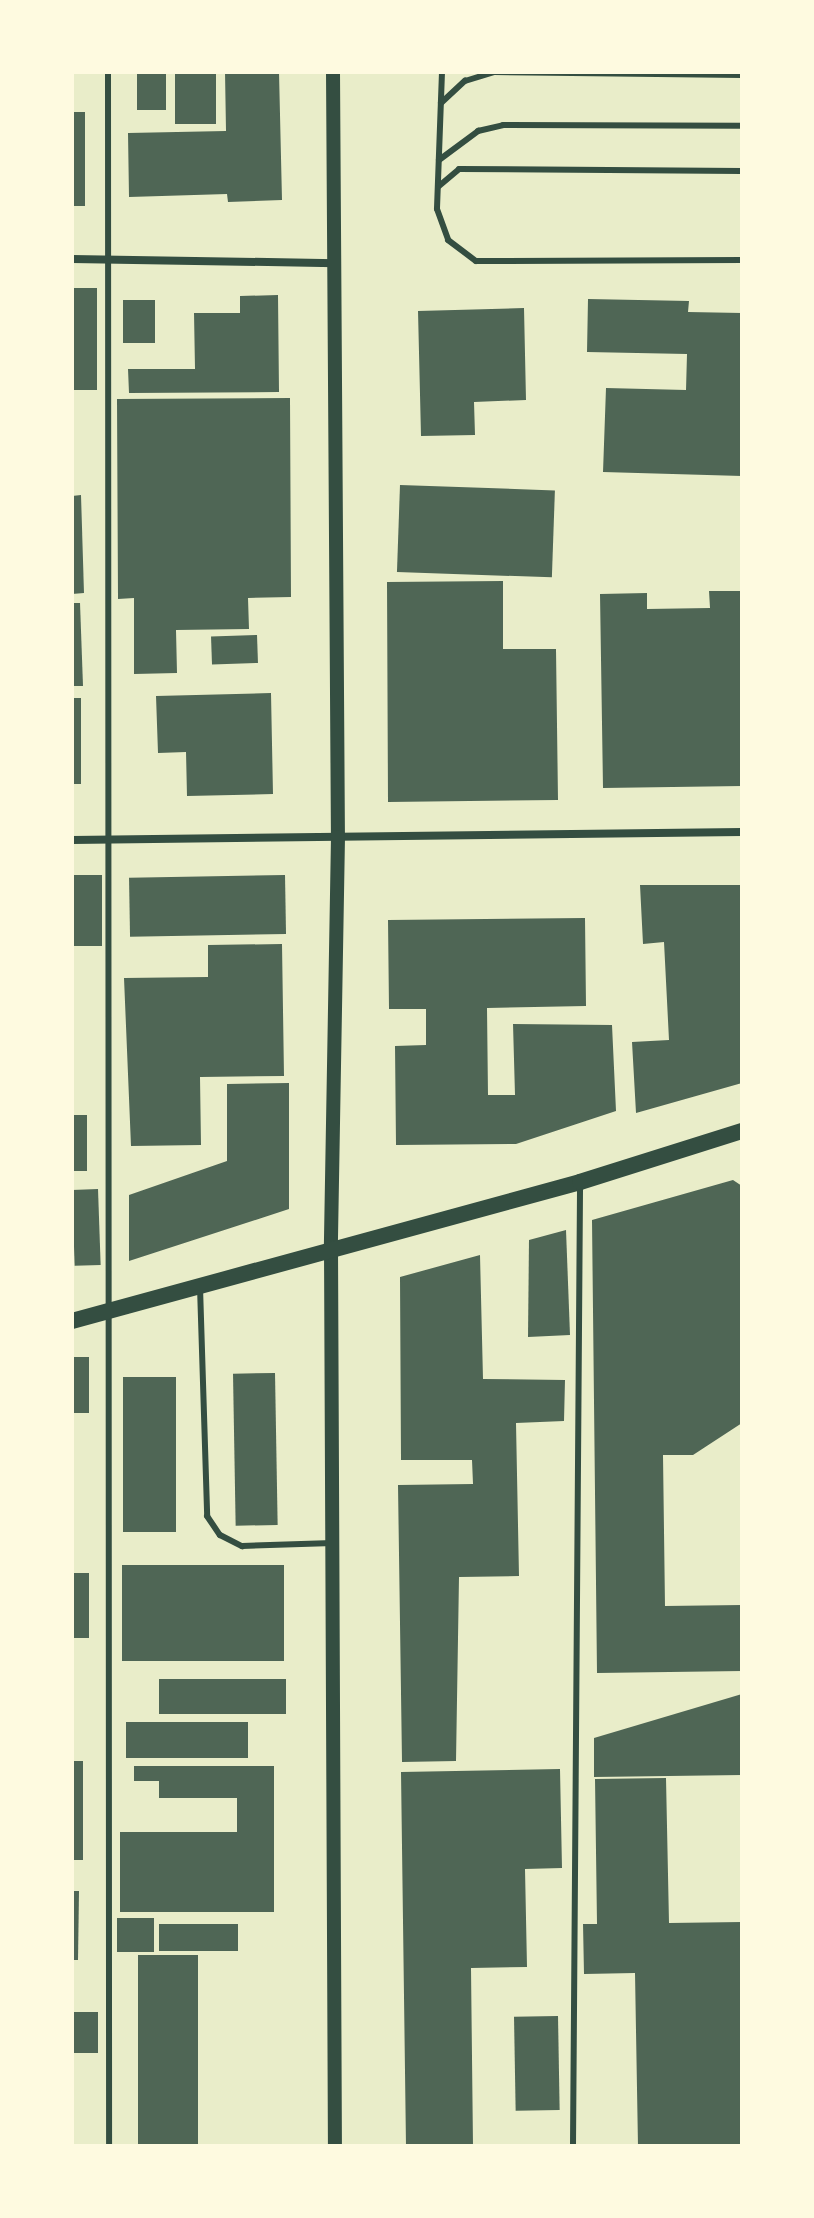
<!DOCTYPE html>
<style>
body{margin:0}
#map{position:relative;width:814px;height:2218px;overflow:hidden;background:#e9edc9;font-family:"Roboto Condensed",sans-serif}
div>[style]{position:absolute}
.building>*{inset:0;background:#4f6655;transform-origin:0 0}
.service>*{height:6px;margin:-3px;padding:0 3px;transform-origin:3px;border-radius:3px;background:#344e41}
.minor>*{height:8px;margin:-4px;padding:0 4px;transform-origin:4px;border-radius:4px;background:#344e41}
.tertiary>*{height:14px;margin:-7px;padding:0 7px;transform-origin:7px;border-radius:7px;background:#344e41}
.secondary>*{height:16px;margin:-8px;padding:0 8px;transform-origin:8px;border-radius:8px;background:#344e41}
span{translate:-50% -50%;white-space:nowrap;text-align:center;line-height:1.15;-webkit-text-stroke:8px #fefae0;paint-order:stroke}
.frame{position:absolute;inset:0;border:74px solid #fefae0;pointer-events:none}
</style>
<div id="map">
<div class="building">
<i style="left:137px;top:72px;width:29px;height:38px"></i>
<i style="left:175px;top:72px;width:41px;height:52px"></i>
<i style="clip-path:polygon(225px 72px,279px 72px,282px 200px,228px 202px,227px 194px,129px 197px,128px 133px,226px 131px)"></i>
<i style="left:72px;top:112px;width:13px;height:94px"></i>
<i style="left:72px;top:288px;width:25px;height:102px"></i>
<i style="clip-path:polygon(278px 295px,279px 392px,129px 393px,128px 369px,195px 369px,194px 313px,240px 313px,240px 296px)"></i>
<i style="clip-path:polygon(588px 299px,689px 301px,688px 312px,742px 313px,742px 476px,603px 472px,606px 388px,686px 390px,687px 354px,587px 352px)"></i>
<i style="left:123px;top:300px;width:32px;height:43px"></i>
<i style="clip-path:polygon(524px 308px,526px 400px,474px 402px,475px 435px,421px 436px,418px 311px)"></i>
<i style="clip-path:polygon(290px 398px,291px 597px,248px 598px,249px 629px,176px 630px,177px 673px,134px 674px,134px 598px,118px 599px,117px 399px)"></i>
<i style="left:400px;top:485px;width:155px;height:87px;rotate:2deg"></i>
<i style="clip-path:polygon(81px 495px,84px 593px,72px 594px,72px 496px)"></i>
<i style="clip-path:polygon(503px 581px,503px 649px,556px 649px,558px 800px,388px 802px,387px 582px)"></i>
<i style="clip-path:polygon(709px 591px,742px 591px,742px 786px,603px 788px,600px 594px,647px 593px,647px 609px,710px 608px)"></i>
<i style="clip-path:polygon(72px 603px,80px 603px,83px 686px,72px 686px)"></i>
<i style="left:257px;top:635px;width:28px;height:46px;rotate:88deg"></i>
<i style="clip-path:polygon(271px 693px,273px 794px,187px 796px,186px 752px,158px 753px,156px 696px)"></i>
<i style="left:72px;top:698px;width:9px;height:86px"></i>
<i style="left:72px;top:875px;width:30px;height:71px"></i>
<i style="left:285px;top:875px;width:59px;height:156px;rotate:89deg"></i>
<i style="clip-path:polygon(640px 885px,742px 885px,742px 1083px,636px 1113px,632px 1042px,669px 1040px,664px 942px,643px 944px)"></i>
<i style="clip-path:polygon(585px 918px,586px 1006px,487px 1008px,488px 1095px,515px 1095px,513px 1024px,612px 1025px,616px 1111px,516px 1144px,396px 1145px,395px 1046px,426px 1045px,426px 1009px,389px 1009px,388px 920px)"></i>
<i style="clip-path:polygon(282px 944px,284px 1076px,200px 1077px,201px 1145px,131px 1146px,124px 978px,208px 977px,208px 945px)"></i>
<i style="clip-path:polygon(289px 1083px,289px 1209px,129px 1261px,129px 1195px,227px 1161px,227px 1084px)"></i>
<i style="left:72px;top:1115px;width:15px;height:56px"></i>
<i style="clip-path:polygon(733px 1180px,742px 1186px,742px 1423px,693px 1455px,663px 1455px,665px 1606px,742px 1605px,742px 1671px,597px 1673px,592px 1220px)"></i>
<i style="left:98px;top:1189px;width:76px;height:26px;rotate:88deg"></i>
<i style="clip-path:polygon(566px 1230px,570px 1335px,528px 1337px,529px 1240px)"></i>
<i style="clip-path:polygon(480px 1255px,483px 1379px,565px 1380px,564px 1421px,516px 1423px,519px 1576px,459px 1577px,456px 1761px,402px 1762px,398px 1485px,473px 1484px,472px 1460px,401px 1460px,400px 1277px)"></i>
<i style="left:89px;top:1357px;width:56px;height:18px;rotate:90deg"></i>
<i style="left:275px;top:1373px;width:152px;height:42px;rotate:89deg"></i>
<i style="left:123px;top:1377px;width:53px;height:155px"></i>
<i style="left:122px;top:1565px;width:162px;height:96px"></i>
<i style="left:72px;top:1573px;width:17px;height:65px"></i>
<i style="left:159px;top:1679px;width:127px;height:35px"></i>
<i style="clip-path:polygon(742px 1694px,742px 1775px,594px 1777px,594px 1738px)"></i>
<i style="left:248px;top:1722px;width:36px;height:122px;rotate:90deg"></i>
<i style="left:72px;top:1761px;width:11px;height:99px"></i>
<i style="clip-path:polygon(134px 1766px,274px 1766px,274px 1912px,120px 1912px,120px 1832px,237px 1832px,237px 1798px,159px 1798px,159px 1781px,134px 1781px)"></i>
<i style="clip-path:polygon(560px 1769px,562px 1868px,525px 1869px,527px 1967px,471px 1968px,473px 2146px,406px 2146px,401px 1772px)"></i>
<i style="clip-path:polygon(666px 1778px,669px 1923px,742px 1922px,742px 2146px,638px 2146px,635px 1973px,584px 1974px,583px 1924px,597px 1924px,595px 1779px)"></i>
<i style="clip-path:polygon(72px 1891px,79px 1891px,78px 1960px,72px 1960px)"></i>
<i style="left:117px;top:1918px;width:37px;height:34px"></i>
<i style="left:238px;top:1924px;width:27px;height:79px;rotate:90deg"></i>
<i style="left:138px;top:1955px;width:60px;height:191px"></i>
<i style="left:72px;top:2012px;width:26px;height:41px"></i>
<i style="left:558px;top:2016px;width:94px;height:44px;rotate:89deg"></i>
</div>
<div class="service">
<i style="left:108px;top:72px;width:2074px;rotate:89.97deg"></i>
<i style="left:442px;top:72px;width:137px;rotate:92.1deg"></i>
<i style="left:437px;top:209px;width:33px;rotate:70deg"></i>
<i style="left:448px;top:240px;width:35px;rotate:37deg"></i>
<i style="left:476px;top:261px;width:266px;rotate:-0.2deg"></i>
<i style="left:441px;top:103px;width:33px;rotate:-43deg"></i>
<i style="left:465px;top:81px;width:30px;rotate:-17deg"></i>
<i style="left:494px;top:72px;width:248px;rotate:0.7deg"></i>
<i style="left:439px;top:160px;width:49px;rotate:-36.6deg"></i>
<i style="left:478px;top:131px;width:26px;rotate:-13deg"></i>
<i style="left:503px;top:125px;width:239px;rotate:0.2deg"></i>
<i style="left:439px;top:186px;width:26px;rotate:-40deg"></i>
<i style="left:459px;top:169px;width:283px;rotate:0.4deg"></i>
<i style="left:200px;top:1287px;width:229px;rotate:88.2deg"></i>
<i style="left:207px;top:1516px;width:23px;rotate:56deg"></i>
<i style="left:220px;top:1535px;width:25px;rotate:27deg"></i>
<i style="left:242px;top:1546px;width:91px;rotate:-1.9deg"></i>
<i style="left:573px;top:2146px;width:960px;rotate:-89.58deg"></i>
</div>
<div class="minor">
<i style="left:72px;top:259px;width:264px;rotate:0.9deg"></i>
<i style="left:72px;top:840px;width:670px;rotate:-0.68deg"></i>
</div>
<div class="tertiary">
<i style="left:333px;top:72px;width:765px;rotate:89.63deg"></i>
<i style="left:338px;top:837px;width:410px;rotate:91deg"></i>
<i style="left:331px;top:1247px;width:899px;rotate:89.75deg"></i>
</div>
<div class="secondary">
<i style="left:72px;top:1321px;width:527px;rotate:-15.3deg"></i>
<i style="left:580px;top:1182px;width:170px;rotate:-17.5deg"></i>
</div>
<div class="frame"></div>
</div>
